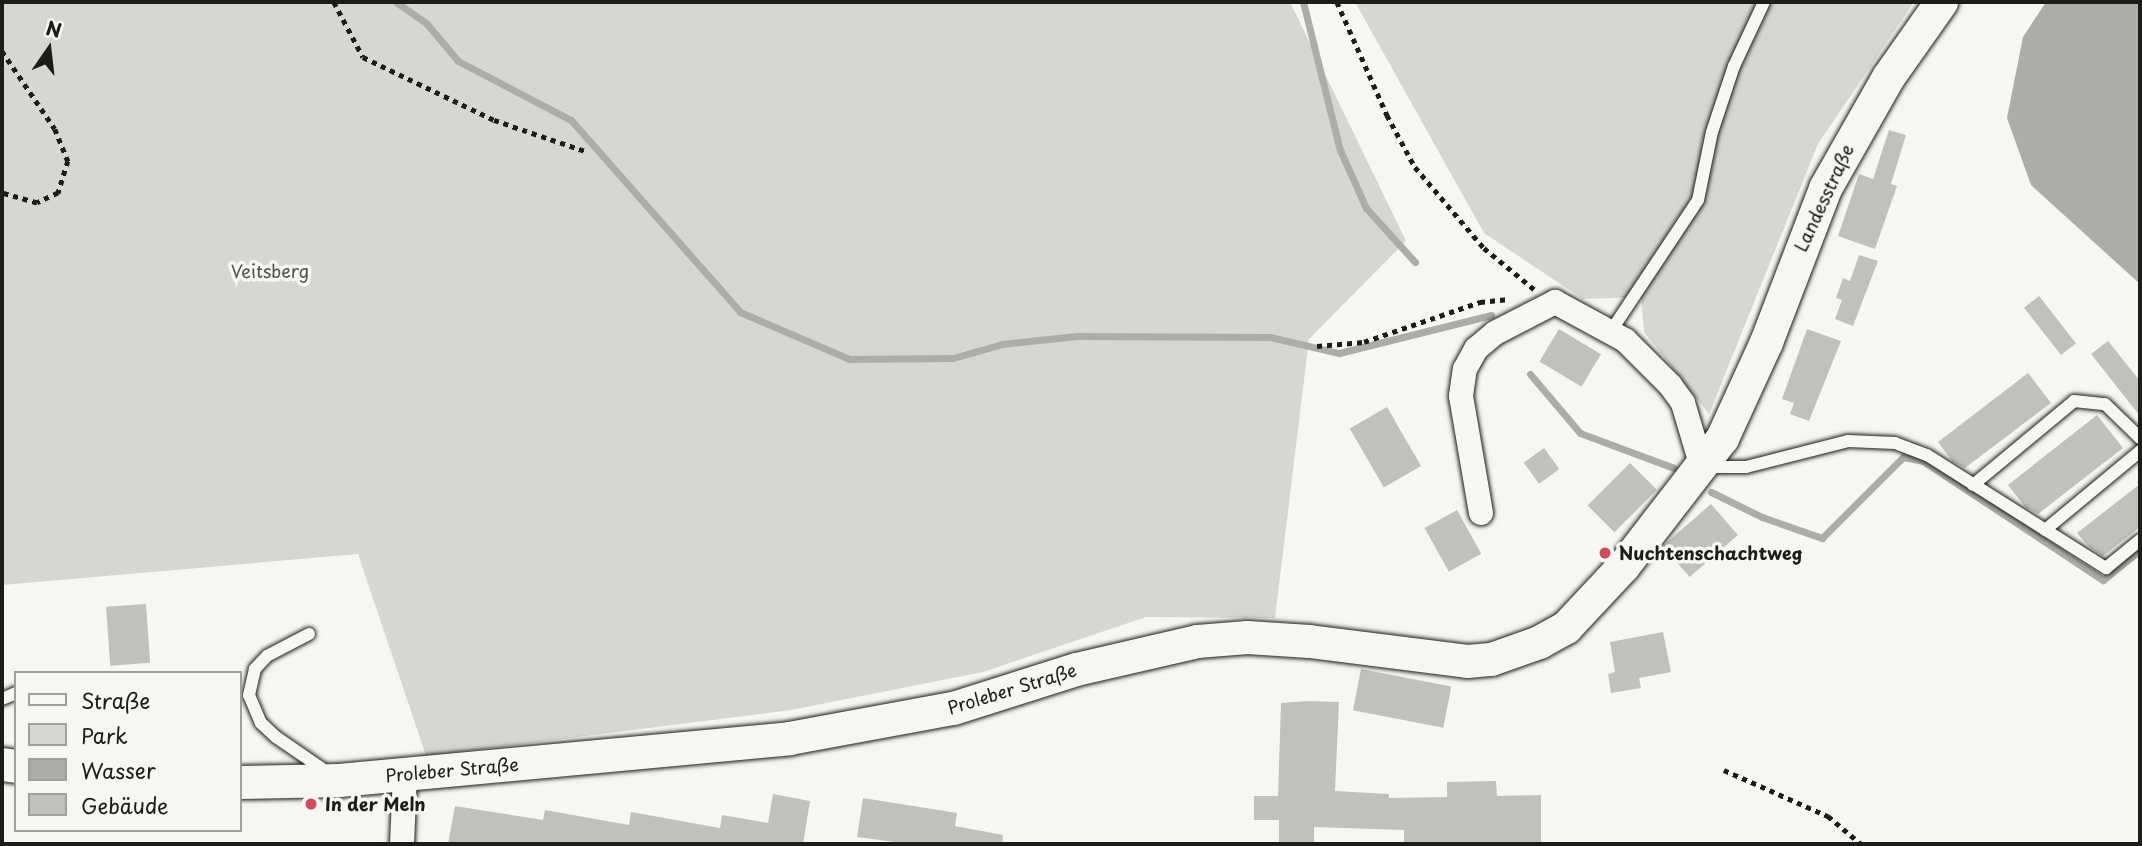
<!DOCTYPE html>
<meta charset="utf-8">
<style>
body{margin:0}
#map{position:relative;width:2142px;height:846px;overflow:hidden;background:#f6f6f2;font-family:"Playpen Sans",sans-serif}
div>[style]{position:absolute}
.green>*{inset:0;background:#d6d6d2}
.water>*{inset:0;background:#acaca9}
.stream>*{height:7px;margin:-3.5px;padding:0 3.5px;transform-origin:3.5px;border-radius:3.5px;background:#acaca9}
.building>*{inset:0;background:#c0c0bd;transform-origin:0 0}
.path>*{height:4.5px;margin-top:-2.25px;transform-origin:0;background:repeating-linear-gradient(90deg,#1c1c1c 0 5px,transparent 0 10px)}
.roads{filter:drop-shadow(0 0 2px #1c1c1c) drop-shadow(0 0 2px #1c1c1c)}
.lane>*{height:12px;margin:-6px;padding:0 6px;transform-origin:6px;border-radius:6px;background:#f6f6f2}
.street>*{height:24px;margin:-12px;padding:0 12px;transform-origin:12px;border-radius:12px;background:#f6f6f2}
.secondary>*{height:33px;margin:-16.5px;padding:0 16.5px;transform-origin:16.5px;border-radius:16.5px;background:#f6f6f2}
.dots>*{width:19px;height:19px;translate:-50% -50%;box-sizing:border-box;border:4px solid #f6f6f2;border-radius:50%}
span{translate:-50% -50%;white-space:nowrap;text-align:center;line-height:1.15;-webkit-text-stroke:7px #f6f6f2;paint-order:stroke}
.street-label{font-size:18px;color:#1c1c1c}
.park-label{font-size:18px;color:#545453}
.poi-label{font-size:18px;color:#1c1c1c;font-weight:700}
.left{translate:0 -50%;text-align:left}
.frame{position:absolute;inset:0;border:4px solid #1c1c1c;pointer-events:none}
.legend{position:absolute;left:14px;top:671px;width:228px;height:161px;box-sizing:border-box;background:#f6f6f2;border:2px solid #9f9f9c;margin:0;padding:9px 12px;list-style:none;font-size:21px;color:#1c1c1c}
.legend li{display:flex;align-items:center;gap:14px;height:35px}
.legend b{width:35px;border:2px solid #9f9f9c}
.north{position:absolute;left:14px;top:14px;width:70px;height:70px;-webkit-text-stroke:5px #f6f6f2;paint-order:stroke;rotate:14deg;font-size:19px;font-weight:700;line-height:28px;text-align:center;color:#1c1c1c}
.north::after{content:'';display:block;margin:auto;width:24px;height:32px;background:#1c1c1c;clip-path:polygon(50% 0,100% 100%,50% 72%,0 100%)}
</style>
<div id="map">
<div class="green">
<i style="clip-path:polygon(2px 2px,1290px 2px,1406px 241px,1309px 339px,1275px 618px,1146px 617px,983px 672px,791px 710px,426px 756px,358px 554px,2px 585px)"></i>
<i style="clip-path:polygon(1355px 2px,1914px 2px,1818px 144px,1709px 414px,1644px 332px,1641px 297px,1583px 299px,1484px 233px)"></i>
</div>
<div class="water">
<i style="clip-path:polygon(2046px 2px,2140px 2px,2140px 284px,2031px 185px,2007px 118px,2023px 37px)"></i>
</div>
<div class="stream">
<i style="left:396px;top:2px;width:38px;rotate:35deg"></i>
<i style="left:427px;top:24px;width:48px;rotate:50deg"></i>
<i style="left:458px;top:61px;width:127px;rotate:27.6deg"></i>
<i style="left:571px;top:120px;width:256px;rotate:48.6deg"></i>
<i style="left:740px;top:312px;width:119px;rotate:23.3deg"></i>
<i style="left:849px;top:359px;width:104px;rotate:-0.6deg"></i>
<i style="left:953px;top:358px;width:51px;rotate:-15.9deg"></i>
<i style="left:1002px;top:344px;width:75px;rotate:-6.1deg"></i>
<i style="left:1077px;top:336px;width:193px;rotate:0.3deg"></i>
<i style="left:1270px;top:337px;width:71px;rotate:13.1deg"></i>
<i style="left:1339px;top:353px;width:157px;rotate:-14deg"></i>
<i style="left:1303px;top:2px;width:153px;rotate:76deg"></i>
<i style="left:1340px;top:150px;width:64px;rotate:65.9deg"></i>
<i style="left:1366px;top:208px;width:73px;rotate:47.8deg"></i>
<i style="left:1530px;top:374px;width:77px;rotate:49.7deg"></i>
<i style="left:1580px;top:433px;width:100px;rotate:20.4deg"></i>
<i style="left:1711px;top:492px;width:57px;rotate:26.1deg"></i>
<i style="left:1762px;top:517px;width:64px;rotate:19.3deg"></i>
<i style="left:1822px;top:538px;width:115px;rotate:-45deg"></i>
<i style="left:1903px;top:457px;width:20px;rotate:11deg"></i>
<i style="left:1923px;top:461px;width:216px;rotate:33.5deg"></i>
<i style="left:2103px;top:580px;width:48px;rotate:-39deg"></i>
</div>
<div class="building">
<i style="clip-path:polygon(1889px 130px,1906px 135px,1891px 184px,1897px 186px,1875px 249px,1838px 236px,1859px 174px,1873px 179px)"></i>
<i style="clip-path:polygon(1859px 255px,1878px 261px,1853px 326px,1835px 319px,1842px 300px,1836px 298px,1843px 278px,1850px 281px)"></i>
<i style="left:2039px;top:296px;width:60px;height:19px;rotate:52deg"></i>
<i style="left:1559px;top:329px;width:49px;height:38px;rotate:31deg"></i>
<i style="clip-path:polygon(1807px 329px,1841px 341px,1809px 421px,1790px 414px,1794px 403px,1782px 399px)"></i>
<i style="clip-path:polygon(2108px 341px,2140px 381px,2140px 416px,2091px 354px)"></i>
<i style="clip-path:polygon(2028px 373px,2051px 403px,1965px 468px,1952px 461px,1938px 442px)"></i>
<i style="left:1387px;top:407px;width:68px;height:43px;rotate:60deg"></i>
<i style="clip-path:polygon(2097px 415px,2123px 448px,2038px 514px,2025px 507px,2008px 485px)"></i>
<i style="left:1544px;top:448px;width:26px;height:25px;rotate:54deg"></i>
<i style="left:1630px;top:463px;width:38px;height:60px;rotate:45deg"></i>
<i style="clip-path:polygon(2140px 484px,2140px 527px,2103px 556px,2088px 546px,2077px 533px)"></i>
<i style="left:1711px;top:504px;width:41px;height:64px;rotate:49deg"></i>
<i style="left:1457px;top:510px;width:50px;height:37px;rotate:61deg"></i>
<i style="left:146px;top:604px;width:59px;height:40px;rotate:86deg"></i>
<i style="clip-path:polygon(1663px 632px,1671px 672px,1639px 678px,1641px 688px,1611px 693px,1608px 674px,1615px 672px,1610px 642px)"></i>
<i style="left:1361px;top:669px;width:92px;height:42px;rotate:11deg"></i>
<i style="clip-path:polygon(1308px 701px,1339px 702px,1335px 791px,1389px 794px,1389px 798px,1447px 797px,1447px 782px,1496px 781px,1497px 796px,1541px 795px,1541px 844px,1404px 844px,1404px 830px,1314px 827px,1314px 844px,1279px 844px,1279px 820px,1254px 820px,1254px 796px,1278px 796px,1281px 703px)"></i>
<i style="clip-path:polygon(773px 794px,810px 801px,803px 844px,448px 844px,455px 806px,543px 820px,545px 810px,629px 825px,631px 812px,720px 828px,722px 815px,768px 823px)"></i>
<i style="clip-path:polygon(863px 798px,957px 813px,955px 826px,1003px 835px,1002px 844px,910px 844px,857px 837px)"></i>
</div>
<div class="path">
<i style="left:334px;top:2px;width:62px;rotate:62.2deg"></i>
<i style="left:363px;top:57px;width:145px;rotate:25.7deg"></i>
<i style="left:494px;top:120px;width:96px;rotate:18.8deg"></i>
<i style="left:1337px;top:2px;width:124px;rotate:66.1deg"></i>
<i style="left:1387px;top:115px;width:59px;rotate:61.7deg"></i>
<i style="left:1415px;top:167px;width:106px;rotate:49.6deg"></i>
<i style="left:1484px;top:248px;width:65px;rotate:39.4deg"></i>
<i style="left:2px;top:51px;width:94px;rotate:55.8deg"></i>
<i style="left:55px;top:129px;width:35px;rotate:68deg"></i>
<i style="left:68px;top:161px;width:34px;rotate:107deg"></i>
<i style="left:58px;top:193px;width:23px;rotate:155deg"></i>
<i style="left:37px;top:203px;width:36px;rotate:-164deg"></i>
<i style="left:1317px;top:346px;width:47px;rotate:-4.9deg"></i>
<i style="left:1364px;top:342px;width:123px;rotate:-19deg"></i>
<i style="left:1480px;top:302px;width:29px;rotate:-6deg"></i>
<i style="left:1724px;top:770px;width:114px;rotate:23.9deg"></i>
<i style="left:1828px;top:816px;width:43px;rotate:40.3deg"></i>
</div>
<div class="roads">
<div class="lane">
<i style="left:1611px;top:331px;width:157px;rotate:-56.4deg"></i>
<i style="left:1698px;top:200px;width:69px;rotate:-78.4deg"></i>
<i style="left:1712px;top:132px;width:70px;rotate:-71.6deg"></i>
<i style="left:1734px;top:66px;width:71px;rotate:-64.9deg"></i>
<i style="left:1703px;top:467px;width:43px"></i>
<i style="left:1746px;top:467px;width:105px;rotate:-14.3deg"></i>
<i style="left:1848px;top:441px;width:47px;rotate:2.4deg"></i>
<i style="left:1895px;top:443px;width:34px;rotate:21deg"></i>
<i style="left:1927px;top:455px;width:212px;rotate:32.3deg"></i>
<i style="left:2106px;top:568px;width:44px;rotate:-39.5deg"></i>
<i style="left:1973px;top:485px;width:131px;rotate:-39.7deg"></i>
<i style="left:2074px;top:401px;width:31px;rotate:6deg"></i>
<i style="left:2105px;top:404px;width:49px;rotate:44.2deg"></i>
<i style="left:2045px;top:530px;width:124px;rotate:-39.7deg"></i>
<i style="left:309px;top:634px;width:47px;rotate:152.4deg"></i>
<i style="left:267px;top:656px;width:18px;rotate:133deg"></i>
<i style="left:255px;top:669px;width:27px;rotate:103deg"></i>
<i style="left:249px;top:695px;width:30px;rotate:67deg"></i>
<i style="left:261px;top:723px;width:21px;rotate:43deg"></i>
<i style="left:276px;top:737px;width:62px;rotate:34.5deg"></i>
<i style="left:2px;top:699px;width:15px;rotate:-23deg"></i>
</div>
<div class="street">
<i style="left:1481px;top:513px;width:119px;rotate:-99.7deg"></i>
<i style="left:1461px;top:396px;width:27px;rotate:-82deg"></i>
<i style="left:1465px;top:369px;width:23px;rotate:-61deg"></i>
<i style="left:1476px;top:349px;width:25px;rotate:-40deg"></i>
<i style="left:1495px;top:333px;width:68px;rotate:-27.3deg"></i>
<i style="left:1555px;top:302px;width:80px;rotate:28.5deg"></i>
<i style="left:1625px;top:340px;width:64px;rotate:45deg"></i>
<i style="left:1670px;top:385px;width:22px;rotate:54deg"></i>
<i style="left:1683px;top:403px;width:67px;rotate:73.5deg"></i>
<i style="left:402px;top:844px;width:69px;rotate:-87.5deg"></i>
</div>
<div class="secondary">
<i style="left:2px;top:764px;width:14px;rotate:8deg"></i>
<i style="left:240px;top:782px;width:99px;rotate:-1.2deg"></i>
<i style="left:339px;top:780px;width:452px;rotate:-5.3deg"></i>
<i style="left:789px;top:738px;width:167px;rotate:-10.4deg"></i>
<i style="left:953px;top:708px;width:129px;rotate:-17.6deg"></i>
<i style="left:1076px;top:669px;width:124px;rotate:-13deg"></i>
<i style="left:1197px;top:641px;width:50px;rotate:-4.6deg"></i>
<i style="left:1247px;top:637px;width:62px;rotate:3.7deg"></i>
<i style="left:1309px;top:641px;width:159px;rotate:7.2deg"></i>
<i style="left:1467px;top:661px;width:24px;rotate:-5deg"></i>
<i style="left:1491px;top:659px;width:51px;rotate:-19.5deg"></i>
<i style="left:1539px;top:642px;width:31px;rotate:-29deg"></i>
<i style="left:1566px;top:627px;width:83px;rotate:-46.9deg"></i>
<i style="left:1623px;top:566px;width:162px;rotate:-52.3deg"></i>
<i style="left:1722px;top:438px;width:106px;rotate:-65.4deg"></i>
<i style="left:1766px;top:342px;width:165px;rotate:-69deg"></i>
<i style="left:1825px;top:188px;width:128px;rotate:-60.4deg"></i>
<i style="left:1888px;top:77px;width:92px;rotate:-54.8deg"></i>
</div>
</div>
<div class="dots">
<i style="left:1605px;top:553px;background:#d1495b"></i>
<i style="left:311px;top:804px;background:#d1495b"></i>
</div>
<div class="street-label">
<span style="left:1824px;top:198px;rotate:-65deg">Landesstraße</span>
<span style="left:1012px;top:689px;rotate:-17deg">Proleber Straße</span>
<span style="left:452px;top:770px;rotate:-5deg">Proleber Straße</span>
</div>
<div class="park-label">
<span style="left:270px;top:271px">Veitsberg</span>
</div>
<div class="poi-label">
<span class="left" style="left:1619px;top:553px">Nuchtenschachtweg</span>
<span class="left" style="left:325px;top:804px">In der Meln</span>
</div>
<div class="frame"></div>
<ul class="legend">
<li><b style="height:9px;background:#f6f6f2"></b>Straße</li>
<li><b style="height:19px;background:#d6d6d2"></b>Park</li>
<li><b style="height:19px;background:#acaca9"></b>Wasser</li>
<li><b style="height:19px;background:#c0c0bd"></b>Gebäude</li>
</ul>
<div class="north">N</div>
</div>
